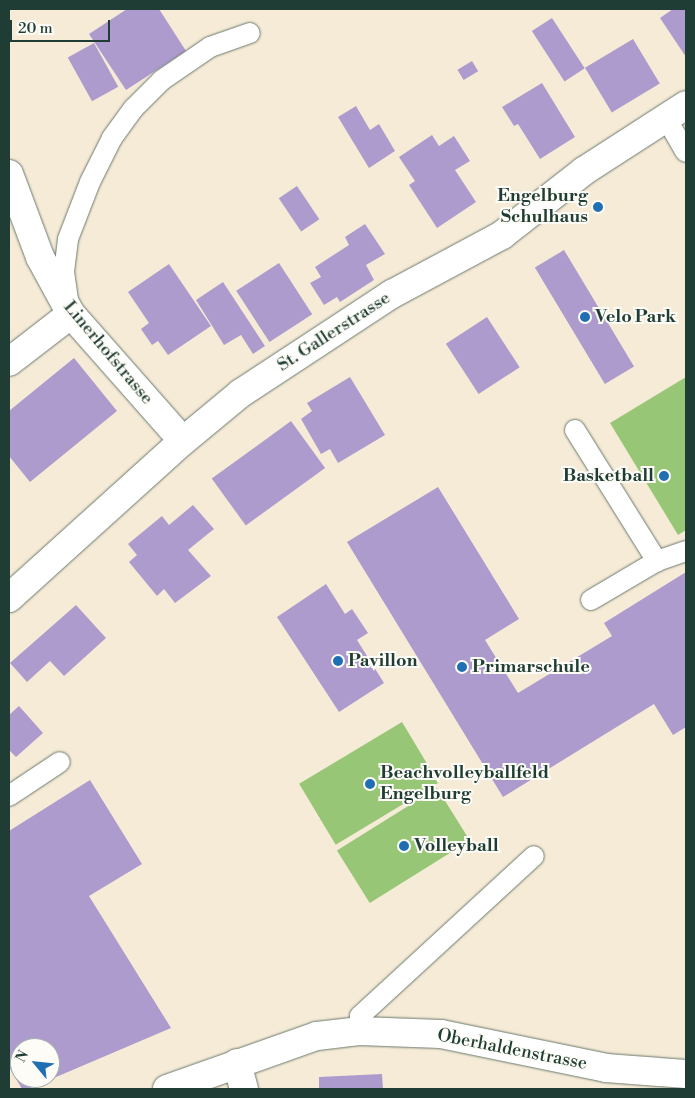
<!DOCTYPE html>
<style>
body{margin:0}
#map{position:relative;width:695px;height:1098px;overflow:hidden;background:#f6ebd7;font-family:"Libre Bodoni",serif}
div>[style]{position:absolute}
.green>*{inset:0;background:#97c776;transform-origin:0 0}
.building>*{inset:0;background:#ae9bcd;transform-origin:0 0}
.roads{filter:drop-shadow(0 0 1px #6a7a6d) drop-shadow(0 0 1px #6a7a6d)}
.service>*{height:20px;margin:-10px;padding:0 10px;transform-origin:10px;border-radius:10px;background:#fff}
.minor>*{height:28px;margin:-14px;padding:0 14px;transform-origin:14px;border-radius:14px;background:#fff}
.tertiary>*{height:28px;margin:-14px;padding:0 14px;transform-origin:14px;border-radius:14px;background:#fff}
.dots>*{width:14px;height:14px;translate:-50% -50%;box-sizing:border-box;border:2px solid #fdfcf7;border-radius:50%}
span{translate:-50% -50%;white-space:nowrap;text-align:center;line-height:1.15;-webkit-text-stroke:4px #fdfcf7;paint-order:stroke}
.poi-label{font-size:18px;color:#1f3d34;font-weight:700}
.right{translate:-100% -50%;text-align:right}
.left{translate:0 -50%;text-align:left}
.street-label{font-size:18px;color:#1f3d34}
.frame{position:absolute;inset:0;border:10px solid #1f3d34;pointer-events:none}
.north{position:absolute;left:10px;top:1038px;width:50px;height:50px;box-sizing:border-box;background:#fdfcf7;border:1px solid #a4b0a9;border-radius:50%;rotate:298deg;font-size:14px;font-weight:700;line-height:20px;text-align:center;color:#1f3d34}
.north::after{content:'';display:block;margin:auto;width:18px;height:22px;background:#1f6fb2;clip-path:polygon(50% 0,100% 100%,50% 72%,0 100%)}
.scale{position:absolute;left:10px;top:20px;width:100px;height:22px;box-sizing:border-box;border:2px solid #1f3d34;border-top:0;padding-left:6px;font-size:15px;line-height:18px;white-space:nowrap;color:#1f3d34;-webkit-text-stroke:4px #fdfcf7;paint-order:stroke}
</style>
<div id="map">
<div class="green">
<i style="clip-path:polygon(686px 377px,686px 530px,678px 535px,610px 423px)"></i>
<i style="left:402px;top:722px;width:71px;height:120px;rotate:59deg"></i>
<i style="left:437px;top:788px;width:62px;height:118px;rotate:58deg"></i>
</div>
<div class="building">
<i style="clip-path:polygon(127px 9px,159px 9px,186px 51px,126px 90px,89px 34px)"></i>
<i style="clip-path:polygon(673px 9px,686px 9px,686px 57px,660px 18px)"></i>
<i style="left:552px;top:18px;width:60px;height:24px;rotate:57deg"></i>
<i style="left:633px;top:39px;width:52px;height:56px;rotate:59deg"></i>
<i style="left:94px;top:43px;width:50px;height:30px;rotate:61deg"></i>
<i style="left:472px;top:61px;width:12px;height:17px;rotate:59deg"></i>
<i style="clip-path:polygon(542px 83px,575px 137px,540px 159px,518px 124px,514px 126px,502px 107px)"></i>
<i style="clip-path:polygon(356px 106px,370px 130px,379px 124px,395px 151px,369px 168px,338px 117px)"></i>
<i style="clip-path:polygon(432px 135px,439px 146px,454px 136px,470px 161px,455px 170px,476px 202px,437px 228px,409px 185px,415px 181px,399px 157px)"></i>
<i style="left:297px;top:186px;width:40px;height:22px;rotate:56deg"></i>
<i style="clip-path:polygon(365px 224px,385px 254px,366px 265px,374px 280px,340px 302px,337px 297px,324px 305px,310px 283px,321px 277px,315px 267px,349px 245px,345px 237px)"></i>
<i style="left:564px;top:250px;width:136px;height:34px;rotate:59deg"></i>
<i style="left:279px;top:263px;width:61px;height:51px;rotate:57deg"></i>
<i style="clip-path:polygon(169px 264px,211px 326px,168px 355px,158px 341px,152px 345px,141px 329px,149px 323px,128px 292px)"></i>
<i style="clip-path:polygon(223px 282px,265px 346px,253px 354px,241px 335px,224px 345px,196px 300px)"></i>
<i style="left:487px;top:317px;width:60px;height:49px;rotate:57deg"></i>
<i style="clip-path:polygon(74px 358px,117px 411px,30px 482px,9px 456px,9px 411px)"></i>
<i style="clip-path:polygon(350px 377px,385px 435px,338px 463px,330px 449px,321px 454px,301px 419px,312px 411px,307px 403px)"></i>
<i style="left:291px;top:421px;width:58px;height:98px;rotate:54deg"></i>
<i style="clip-path:polygon(438px 487px,519px 619px,485px 640px,518px 693px,612px 636px,604px 623px,686px 572px,686px 727px,673px 735px,654px 704px,503px 797px,347px 542px)"></i>
<i style="clip-path:polygon(193px 505px,214px 529px,188px 550px,211px 576px,175px 603px,164px 589px,157px 596px,129px 562px,137px 555px,128px 544px,162px 516px,169px 525px)"></i>
<i style="clip-path:polygon(326px 584px,345px 614px,352px 609px,368px 633px,357px 640px,384px 683px,339px 712px,277px 617px)"></i>
<i style="clip-path:polygon(76px 605px,106px 638px,64px 676px,50px 661px,27px 682px,10px 663px)"></i>
<i style="clip-path:polygon(19px 706px,43px 733px,16px 757px,9px 750px,9px 715px)"></i>
<i style="clip-path:polygon(evenodd,90px 780px,142px 864px,89px 896px,171px 1028px,28px 1089px,22px 1089px,9px 1067px,9px 831px,90px 780px,20px 1048px,50px 1048px,50px 1078px,20px 1078px,20px 1048px)"></i>
<i style="clip-path:polygon(382px 1074px,383px 1089px,319px 1089px,319px 1077px)"></i>
</div>
<div class="roads">
<div class="service">
<i style="left:666px;top:118px;width:39px;rotate:60deg"></i>
<i style="left:68px;top:300px;width:28px;rotate:-98deg"></i>
<i style="left:64px;top:272px;width:33px;rotate:-83deg"></i>
<i style="left:68px;top:239px;width:61px;rotate:-68.9deg"></i>
<i style="left:90px;top:182px;width:49px;rotate:-63.4deg"></i>
<i style="left:112px;top:138px;width:36px;rotate:-54deg"></i>
<i style="left:133px;top:109px;width:41px;rotate:-45deg"></i>
<i style="left:162px;top:80px;width:58px;rotate:-34.5deg"></i>
<i style="left:210px;top:47px;width:42px;rotate:-19.3deg"></i>
<i style="left:575px;top:430px;width:155px;rotate:58deg"></i>
<i style="left:657px;top:561px;width:31px;rotate:-19deg"></i>
<i style="left:591px;top:600px;width:77px;rotate:-30.6deg"></i>
<i style="left:9px;top:796px;width:61px;rotate:-33.7deg"></i>
<i style="left:359px;top:1031px;width:15px;rotate:-86deg"></i>
<i style="left:360px;top:1016px;width:236px;rotate:-42.6deg"></i>
</div>
<div class="minor">
<i style="left:9px;top:174px;width:89px;rotate:69.5deg"></i>
<i style="left:40px;top:257px;width:65px;rotate:61.5deg"></i>
<i style="left:71px;top:314px;width:169px;rotate:48.6deg"></i>
<i style="left:9px;top:362px;width:78px;rotate:-37.7deg"></i>
<i style="left:237px;top:1063px;width:27px;rotate:75deg"></i>
<i style="left:167px;top:1089px;width:159px;rotate:-19.5deg"></i>
<i style="left:317px;top:1036px;width:42px;rotate:-6.8deg"></i>
<i style="left:359px;top:1031px;width:82px;rotate:2.1deg"></i>
<i style="left:441px;top:1034px;width:168px;rotate:11.6deg"></i>
<i style="left:606px;top:1068px;width:80px;rotate:4.3deg"></i>
</div>
<div class="tertiary">
<i style="left:9px;top:598px;width:234px;rotate:-42.1deg"></i>
<i style="left:183px;top:441px;width:75px;rotate:-39.6deg"></i>
<i style="left:241px;top:393px;width:181px;rotate:-33.3deg"></i>
<i style="left:392px;top:294px;width:125px;rotate:-28.2deg"></i>
<i style="left:502px;top:235px;width:104px;rotate:-38deg"></i>
<i style="left:584px;top:171px;width:121px;rotate:-32.9deg"></i>
</div>
</div>
<div class="dots">
<i style="left:598px;top:207px;background:#1f6fb2"></i>
<i style="left:585px;top:317px;background:#1f6fb2"></i>
<i style="left:664px;top:476px;background:#1f6fb2"></i>
<i style="left:338px;top:661px;background:#1f6fb2"></i>
<i style="left:462px;top:667px;background:#1f6fb2"></i>
<i style="left:370px;top:784px;background:#1f6fb2"></i>
<i style="left:404px;top:846px;background:#1f6fb2"></i>
</div>
<div class="poi-label">
<span class="right" style="left:588px;top:207px">Engelburg<br>Schulhaus</span>
<span class="left" style="left:595px;top:317px">Velo Park</span>
<span class="right" style="left:654px;top:476px">Basketball</span>
<span class="left" style="left:348px;top:661px">Pavillon</span>
<span class="left" style="left:472px;top:667px">Primarschule</span>
<span class="left" style="left:380px;top:784px">Beachvolleyballfeld<br>Engelburg</span>
<span class="left" style="left:414px;top:846px">Volleyball</span>
</div>
<div class="street-label">
<span style="left:334px;top:332px;rotate:-33deg">St. Gallerstrasse</span>
<span style="left:108px;top:353px;rotate:50deg">Linerhofstrasse</span>
<span style="left:512px;top:1050px;rotate:11deg">Oberhaldenstrasse</span>
</div>
<div class="frame"></div>
<div class="north">N</div>
<div class="scale">20 m</div>
</div>
